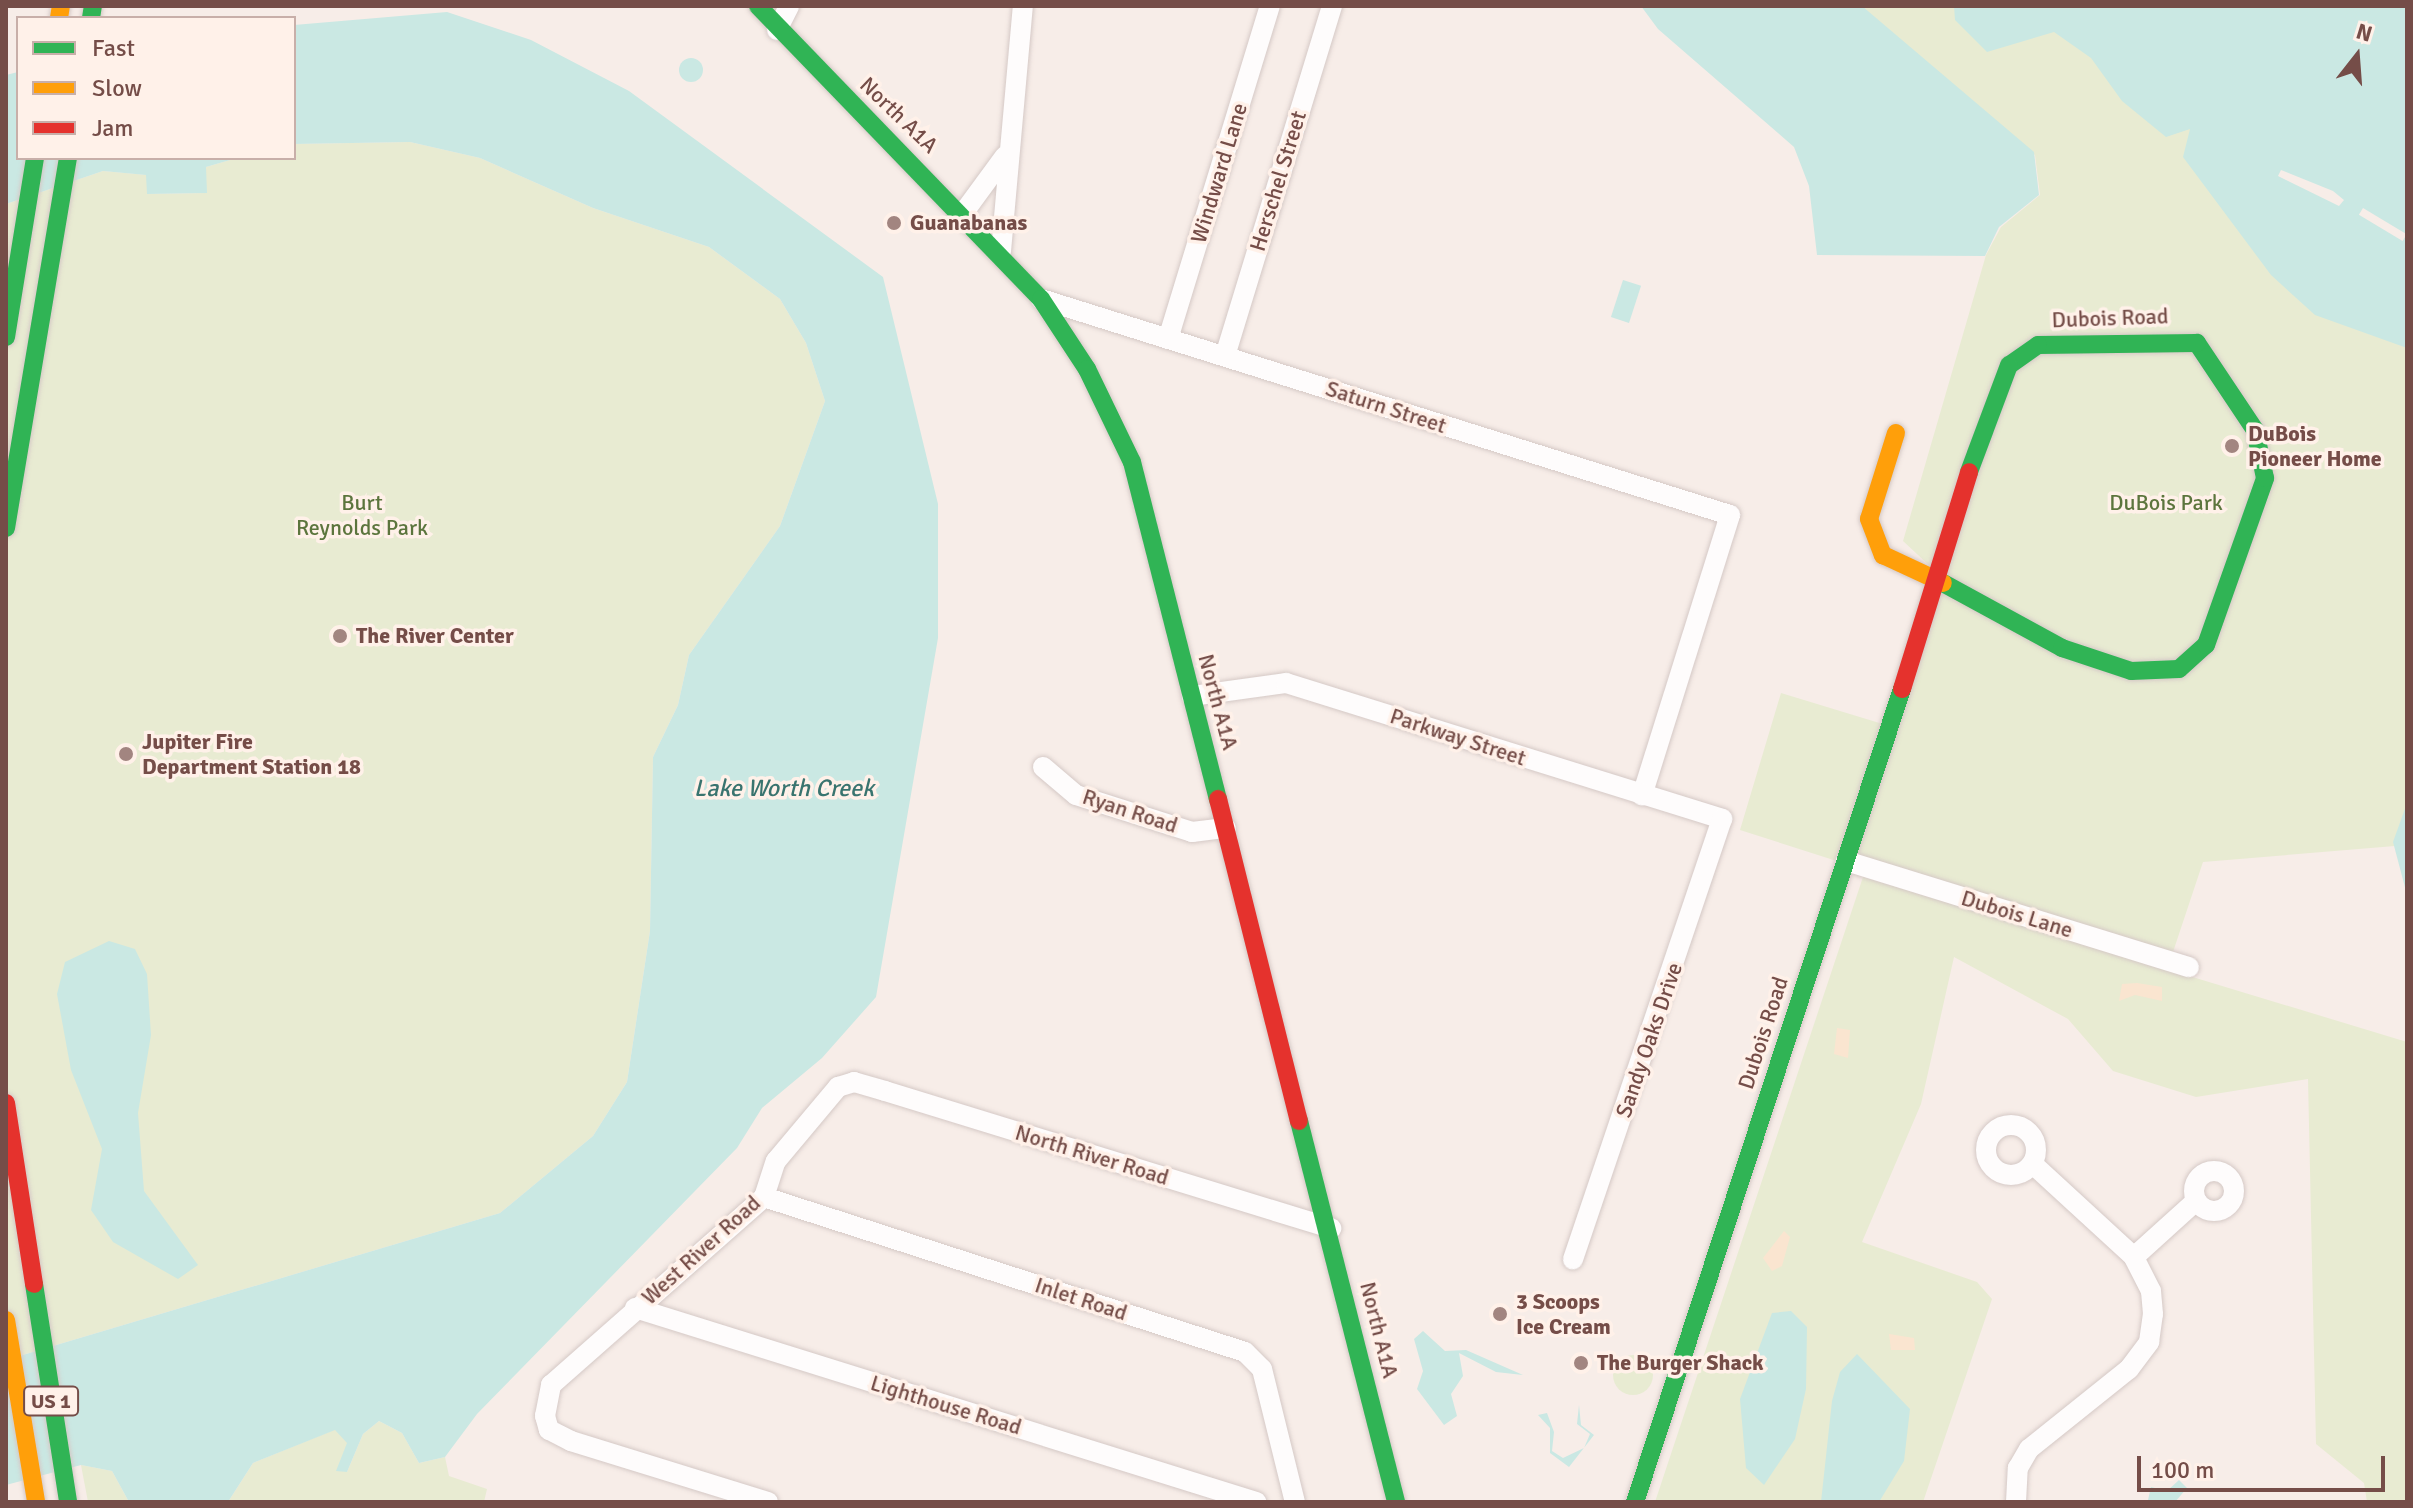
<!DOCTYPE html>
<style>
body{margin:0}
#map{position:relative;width:2413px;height:1508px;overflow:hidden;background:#f7ede8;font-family:Signika,sans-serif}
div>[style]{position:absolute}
.green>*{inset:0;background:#e8ebd2}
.round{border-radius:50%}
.sand>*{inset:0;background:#fae5d0}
.water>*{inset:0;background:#cae8e3;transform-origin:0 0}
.pier>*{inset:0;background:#f7ede8;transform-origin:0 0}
.roads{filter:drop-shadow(0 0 2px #d5c9c6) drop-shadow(0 0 2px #d5c9c6)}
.street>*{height:20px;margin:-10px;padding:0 10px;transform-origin:10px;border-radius:10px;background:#fefcfc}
.street>.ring{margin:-10px;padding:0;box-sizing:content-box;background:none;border:20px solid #fefcfc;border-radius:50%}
.fast>*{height:18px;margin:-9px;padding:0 9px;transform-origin:9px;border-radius:9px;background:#30b455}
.slow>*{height:18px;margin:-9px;padding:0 9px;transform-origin:9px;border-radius:9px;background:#ff9f0a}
.jam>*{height:18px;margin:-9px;padding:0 9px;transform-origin:9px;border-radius:9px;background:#e5322d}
.dots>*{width:22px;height:22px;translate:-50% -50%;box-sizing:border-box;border:4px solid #fff1e9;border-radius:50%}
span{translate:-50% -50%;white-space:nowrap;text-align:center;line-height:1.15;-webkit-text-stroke:7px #fff1e9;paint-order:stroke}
.shield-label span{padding:2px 6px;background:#fff1e9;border:2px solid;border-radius:6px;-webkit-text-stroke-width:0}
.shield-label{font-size:20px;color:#754d48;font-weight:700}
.street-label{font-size:22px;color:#754d48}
.poi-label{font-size:22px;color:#754d48;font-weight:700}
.left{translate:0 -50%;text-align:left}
.park-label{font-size:22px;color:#5c753d}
.water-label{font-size:24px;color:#39746f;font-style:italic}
.frame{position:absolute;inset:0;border:8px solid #754d48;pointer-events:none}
.legend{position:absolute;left:16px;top:16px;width:280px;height:144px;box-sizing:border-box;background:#fff1e9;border:2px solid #c8afa9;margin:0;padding:10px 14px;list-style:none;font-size:24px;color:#754d48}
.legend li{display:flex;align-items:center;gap:16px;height:40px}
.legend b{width:40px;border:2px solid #c8afa9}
.north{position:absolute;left:2317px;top:16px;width:80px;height:80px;-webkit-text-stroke:6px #fff1e9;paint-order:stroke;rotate:17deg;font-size:22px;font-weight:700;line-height:32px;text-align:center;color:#754d48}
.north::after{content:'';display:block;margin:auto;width:28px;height:36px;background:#754d48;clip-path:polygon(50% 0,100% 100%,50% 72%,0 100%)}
.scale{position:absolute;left:2137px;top:1456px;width:248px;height:36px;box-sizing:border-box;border:4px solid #754d48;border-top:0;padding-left:10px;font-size:24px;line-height:28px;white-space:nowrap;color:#754d48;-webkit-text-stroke:6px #fff1e9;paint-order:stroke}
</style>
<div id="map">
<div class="green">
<i style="clip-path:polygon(1860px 6px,2033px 6px,2191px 127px,2407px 235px,2407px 845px,2203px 862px,2168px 967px,1740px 830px,1781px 693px,1886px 725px,1932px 568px,1903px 541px,1986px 255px,2001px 227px,2040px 195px,2035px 155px)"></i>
<i style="clip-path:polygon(410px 142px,480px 158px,593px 208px,709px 247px,780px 299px,806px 343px,825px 401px,780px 526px,689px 655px,678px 705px,653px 757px,650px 931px,627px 1082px,593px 1136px,500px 1213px,6px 1360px,6px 204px,103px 171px,147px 175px,147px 194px,206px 193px,206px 167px,237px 158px,294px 158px,294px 144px)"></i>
<i style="clip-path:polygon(1863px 877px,2407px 1042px,2407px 1502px,2367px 1502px,2364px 1483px,2316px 1444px,2308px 1079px,2196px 1097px,2113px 1071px,2068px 1019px,1954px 957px,1921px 1104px,1862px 1242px,1977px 1282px,1992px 1299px,1923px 1502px,1655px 1502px)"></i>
<i class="round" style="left:1613px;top:1355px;width:40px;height:40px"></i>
<i style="clip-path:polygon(379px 1421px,402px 1433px,419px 1463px,445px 1457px,449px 1476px,487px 1489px,484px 1502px,228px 1502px,253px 1463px,336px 1429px,348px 1443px,347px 1472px,363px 1434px)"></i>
<i style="clip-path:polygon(81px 1465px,112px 1471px,129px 1502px,88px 1502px)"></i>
</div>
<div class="sand">
<i style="clip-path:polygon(2137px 983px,2162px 987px,2162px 1001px,2135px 995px,2119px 1001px,2122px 984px)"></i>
<i style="clip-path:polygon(1837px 1028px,1850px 1030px,1848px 1058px,1834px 1054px)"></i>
<i style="clip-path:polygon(1784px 1231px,1790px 1237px,1782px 1266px,1772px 1271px,1763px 1258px)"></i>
<i style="clip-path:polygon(1889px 1334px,1914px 1338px,1915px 1350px,1891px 1350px)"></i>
</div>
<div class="water">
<i style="clip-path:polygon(1641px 6px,1862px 6px,2034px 152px,2039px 195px,1999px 227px,1985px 256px,1817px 255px,1809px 186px,1794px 147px,1658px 29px)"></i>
<i style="clip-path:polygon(1954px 6px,2407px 6px,2407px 348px,2315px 315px,2271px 275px,2183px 157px,2190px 129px,2166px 137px,2122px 101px,2091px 58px,2054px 32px,1987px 52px,1955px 20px)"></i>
<i style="clip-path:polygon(447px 12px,531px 40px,629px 91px,883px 277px,938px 504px,938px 638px,876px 997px,822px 1058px,762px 1108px,737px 1148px,477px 1414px,445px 1457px,419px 1463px,402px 1433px,379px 1421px,363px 1434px,347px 1472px,336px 1471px,347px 1443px,335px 1430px,253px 1463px,228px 1502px,129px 1502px,112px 1471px,81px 1465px,6px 1485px,6px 1360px,500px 1213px,593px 1136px,627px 1082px,650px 931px,653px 757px,678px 705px,689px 655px,780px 526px,825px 401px,806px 343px,780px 299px,709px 247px,593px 208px,480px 158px,410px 142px,294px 144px,294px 25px)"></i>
<i class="round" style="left:679px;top:58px;width:24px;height:24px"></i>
<i style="clip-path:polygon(18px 72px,18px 158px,237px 158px,206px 167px,207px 193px,147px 194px,146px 175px,103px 171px,6px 204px,6px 75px)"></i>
<i style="left:1623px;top:280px;width:19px;height:39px;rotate:18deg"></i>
<i style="clip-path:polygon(2407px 803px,2407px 895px,2393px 842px)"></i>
<i style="clip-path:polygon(109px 941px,135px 949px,147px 974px,151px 1035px,138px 1113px,144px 1191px,198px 1265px,178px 1279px,113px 1242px,91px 1210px,102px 1149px,71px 1070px,57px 994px,65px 962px)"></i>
<i style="clip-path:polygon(1791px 1311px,1807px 1327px,1806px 1389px,1795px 1439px,1764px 1485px,1746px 1468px,1740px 1399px,1772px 1313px)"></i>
<i style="clip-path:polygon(1423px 1331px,1445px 1351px,1466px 1350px,1523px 1375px,1496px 1372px,1459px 1353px,1463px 1376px,1451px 1394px,1457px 1416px,1444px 1425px,1417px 1389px,1423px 1371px,1414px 1339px)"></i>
<i style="clip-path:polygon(1857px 1354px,1910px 1409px,1904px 1461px,1879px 1502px,1821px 1502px,1832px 1401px,1840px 1372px)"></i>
<i style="clip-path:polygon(1579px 1405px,1581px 1425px,1594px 1435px,1569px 1467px,1550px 1453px,1550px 1428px,1538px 1415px,1547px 1413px,1554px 1432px,1552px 1451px,1563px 1458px,1584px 1448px,1590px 1434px,1577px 1424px)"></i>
<i style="clip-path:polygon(2179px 1480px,2187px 1488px,2175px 1502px,2148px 1500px,2151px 1487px,2167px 1491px)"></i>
</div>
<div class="pier">
<i style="clip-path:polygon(2281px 170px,2333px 191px,2344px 200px,2339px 206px,2278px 176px)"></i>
<i style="left:2363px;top:208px;width:51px;height:8px;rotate:31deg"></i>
</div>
<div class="roads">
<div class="street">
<i style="left:777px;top:30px;width:27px;rotate:-63deg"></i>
<i style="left:964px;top:212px;width:69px;rotate:-53.8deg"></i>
<i style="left:1001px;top:251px;width:246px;rotate:-84.9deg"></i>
<i style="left:1041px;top:299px;width:722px;rotate:17.41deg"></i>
<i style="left:1730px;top:515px;width:294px;rotate:107.4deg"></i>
<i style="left:1168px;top:339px;width:348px;rotate:-73deg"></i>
<i style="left:1225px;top:356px;width:366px;rotate:-73deg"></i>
<i style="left:1192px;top:696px;width:95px;rotate:-7.9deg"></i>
<i style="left:1286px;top:683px;width:457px;rotate:17.3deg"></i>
<i style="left:1722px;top:819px;width:465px;rotate:108.7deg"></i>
<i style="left:1043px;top:767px;width:43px;rotate:40.3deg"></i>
<i style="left:1076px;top:795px;width:122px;rotate:17.7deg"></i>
<i style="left:1192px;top:832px;width:34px;rotate:-7deg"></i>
<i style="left:1846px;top:861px;width:359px;rotate:17.2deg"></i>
<i class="ring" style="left:1986px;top:1125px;width:30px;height:30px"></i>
<i class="ring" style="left:2194px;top:1171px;width:20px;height:20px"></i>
<i style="left:764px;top:1197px;width:505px;rotate:17.86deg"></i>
<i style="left:1245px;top:1352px;width:24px;rotate:45deg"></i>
<i style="left:1262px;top:1369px;width:137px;rotate:76.1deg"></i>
<i style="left:2134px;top:1257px;width:84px;rotate:-42.1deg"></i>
<i style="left:635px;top:1308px;width:651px;rotate:17.35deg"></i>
<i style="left:768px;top:1502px;width:206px;rotate:-162.8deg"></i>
<i style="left:571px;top:1441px;width:25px;rotate:-153deg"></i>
<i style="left:549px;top:1430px;width:15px;rotate:-106deg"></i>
<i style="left:545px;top:1416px;width:32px;rotate:-79deg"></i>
<i style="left:551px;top:1385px;width:284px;rotate:-41.4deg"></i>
<i style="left:764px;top:1197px;width:38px;rotate:-72deg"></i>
<i style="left:776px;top:1161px;width:97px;rotate:-50deg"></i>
<i style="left:838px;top:1087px;width:17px;rotate:-17deg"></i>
<i style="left:854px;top:1082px;width:32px;rotate:16deg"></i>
<i style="left:885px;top:1091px;width:467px;rotate:17.1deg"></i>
<i style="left:2016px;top:1502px;width:34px;rotate:-87deg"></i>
<i style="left:2018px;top:1468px;width:22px;rotate:-60deg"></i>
<i style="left:2029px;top:1449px;width:128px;rotate:-38.7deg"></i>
<i style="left:2129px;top:1369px;width:34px;rotate:-53deg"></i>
<i style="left:2149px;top:1342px;width:28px;rotate:-82deg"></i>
<i style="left:2153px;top:1314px;width:23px;rotate:-95deg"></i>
<i style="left:2151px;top:1291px;width:38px;rotate:-117deg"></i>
<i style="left:2134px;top:1257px;width:137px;rotate:-137.4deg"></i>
</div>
<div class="fast">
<i style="left:758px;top:6px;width:407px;rotate:46deg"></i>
<i style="left:1041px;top:299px;width:84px;rotate:56.7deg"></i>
<i style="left:1087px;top:369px;width:103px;rotate:64.2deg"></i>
<i style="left:1132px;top:462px;width:348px;rotate:75.7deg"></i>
<i style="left:91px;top:18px;width:12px;rotate:-81deg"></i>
<i style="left:6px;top:337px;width:181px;rotate:-80.8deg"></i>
<i style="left:6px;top:528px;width:375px;rotate:-80.5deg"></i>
<i style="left:1943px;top:583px;width:136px;rotate:28.6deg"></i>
<i style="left:2062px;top:648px;width:73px;rotate:18.4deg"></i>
<i style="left:2131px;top:671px;width:48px;rotate:-2.4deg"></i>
<i style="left:2179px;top:669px;width:36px;rotate:-42deg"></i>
<i style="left:2206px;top:645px;width:177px;rotate:-70.5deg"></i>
<i style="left:2265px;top:478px;width:49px;rotate:-101.8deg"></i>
<i style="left:2255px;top:430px;width:105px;rotate:-123.7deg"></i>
<i style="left:2197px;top:343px;width:159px;rotate:179.3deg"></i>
<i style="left:2038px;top:345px;width:35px;rotate:145deg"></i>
<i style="left:2009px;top:365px;width:114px;rotate:110.5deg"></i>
<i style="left:1299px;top:1121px;width:393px;rotate:75.7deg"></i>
<i style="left:34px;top:1284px;width:221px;rotate:81.1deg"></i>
<i style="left:1635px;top:1502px;width:856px;rotate:-71.82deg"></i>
</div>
<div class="slow">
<i style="left:59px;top:18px;width:12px;rotate:-81deg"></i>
<i style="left:1896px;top:433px;width:90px;rotate:107.4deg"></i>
<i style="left:1869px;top:519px;width:39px;rotate:69deg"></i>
<i style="left:1883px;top:555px;width:66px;rotate:25deg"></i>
<i style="left:6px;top:1320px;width:184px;rotate:80.6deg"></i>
</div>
<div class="jam">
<i style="left:1902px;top:689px;width:227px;rotate:-72.8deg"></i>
<i style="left:1218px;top:799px;width:332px;rotate:75.9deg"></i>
<i style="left:6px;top:1103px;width:183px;rotate:81.2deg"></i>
</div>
</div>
<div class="dots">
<i style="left:894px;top:223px;background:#a28580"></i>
<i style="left:2232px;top:446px;background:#a28580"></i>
<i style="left:340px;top:636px;background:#a28580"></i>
<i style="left:126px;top:754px;background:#a28580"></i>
<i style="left:1500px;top:1314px;background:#a28580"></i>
<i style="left:1581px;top:1363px;background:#a28580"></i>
</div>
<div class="shield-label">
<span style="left:51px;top:1401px">US 1</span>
</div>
<div class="street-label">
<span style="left:899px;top:115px;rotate:44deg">North A1A</span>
<span style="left:1219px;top:173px;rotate:-73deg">Windward Lane</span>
<span style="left:1278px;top:181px;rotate:-73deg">Herschel Street</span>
<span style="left:2110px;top:318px;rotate:-2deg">Dubois Road</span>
<span style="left:1386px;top:407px;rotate:18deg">Saturn Street</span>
<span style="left:1218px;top:702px;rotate:75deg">North A1A</span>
<span style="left:1458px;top:737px;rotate:18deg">Parkway Street</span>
<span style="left:1130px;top:811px;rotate:18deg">Ryan Road</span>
<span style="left:2017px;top:914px;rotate:17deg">Dubois Lane</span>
<span style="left:1763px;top:1033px;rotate:-72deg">Dubois Road</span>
<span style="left:1649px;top:1040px;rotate:-71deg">Sandy Oaks Drive</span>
<span style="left:1092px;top:1155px;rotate:17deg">North River Road</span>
<span style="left:701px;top:1250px;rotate:-42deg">West River Road</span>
<span style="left:1081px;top:1299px;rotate:18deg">Inlet Road</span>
<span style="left:1379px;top:1330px;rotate:76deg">North A1A</span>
<span style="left:946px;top:1405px;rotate:17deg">Lighthouse Road</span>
</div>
<div class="poi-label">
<span class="left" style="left:910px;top:223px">Guanabanas</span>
<span class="left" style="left:2248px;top:446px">DuBois<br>Pioneer Home</span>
<span class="left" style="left:356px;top:636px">The River Center</span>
<span class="left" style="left:142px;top:754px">Jupiter Fire<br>Department Station 18</span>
<span class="left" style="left:1516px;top:1314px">3 Scoops<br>Ice Cream</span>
<span class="left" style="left:1597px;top:1363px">The Burger Shack</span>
</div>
<div class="park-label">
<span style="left:362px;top:515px">Burt<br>Reynolds Park</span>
<span style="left:2166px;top:503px">DuBois Park</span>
</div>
<div class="water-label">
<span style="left:784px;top:789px">Lake Worth Creek</span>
</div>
<div class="frame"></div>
<ul class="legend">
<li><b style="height:10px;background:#30b455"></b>Fast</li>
<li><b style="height:10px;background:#ff9f0a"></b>Slow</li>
<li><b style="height:10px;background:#e5322d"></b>Jam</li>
</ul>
<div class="north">N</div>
<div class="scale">100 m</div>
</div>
